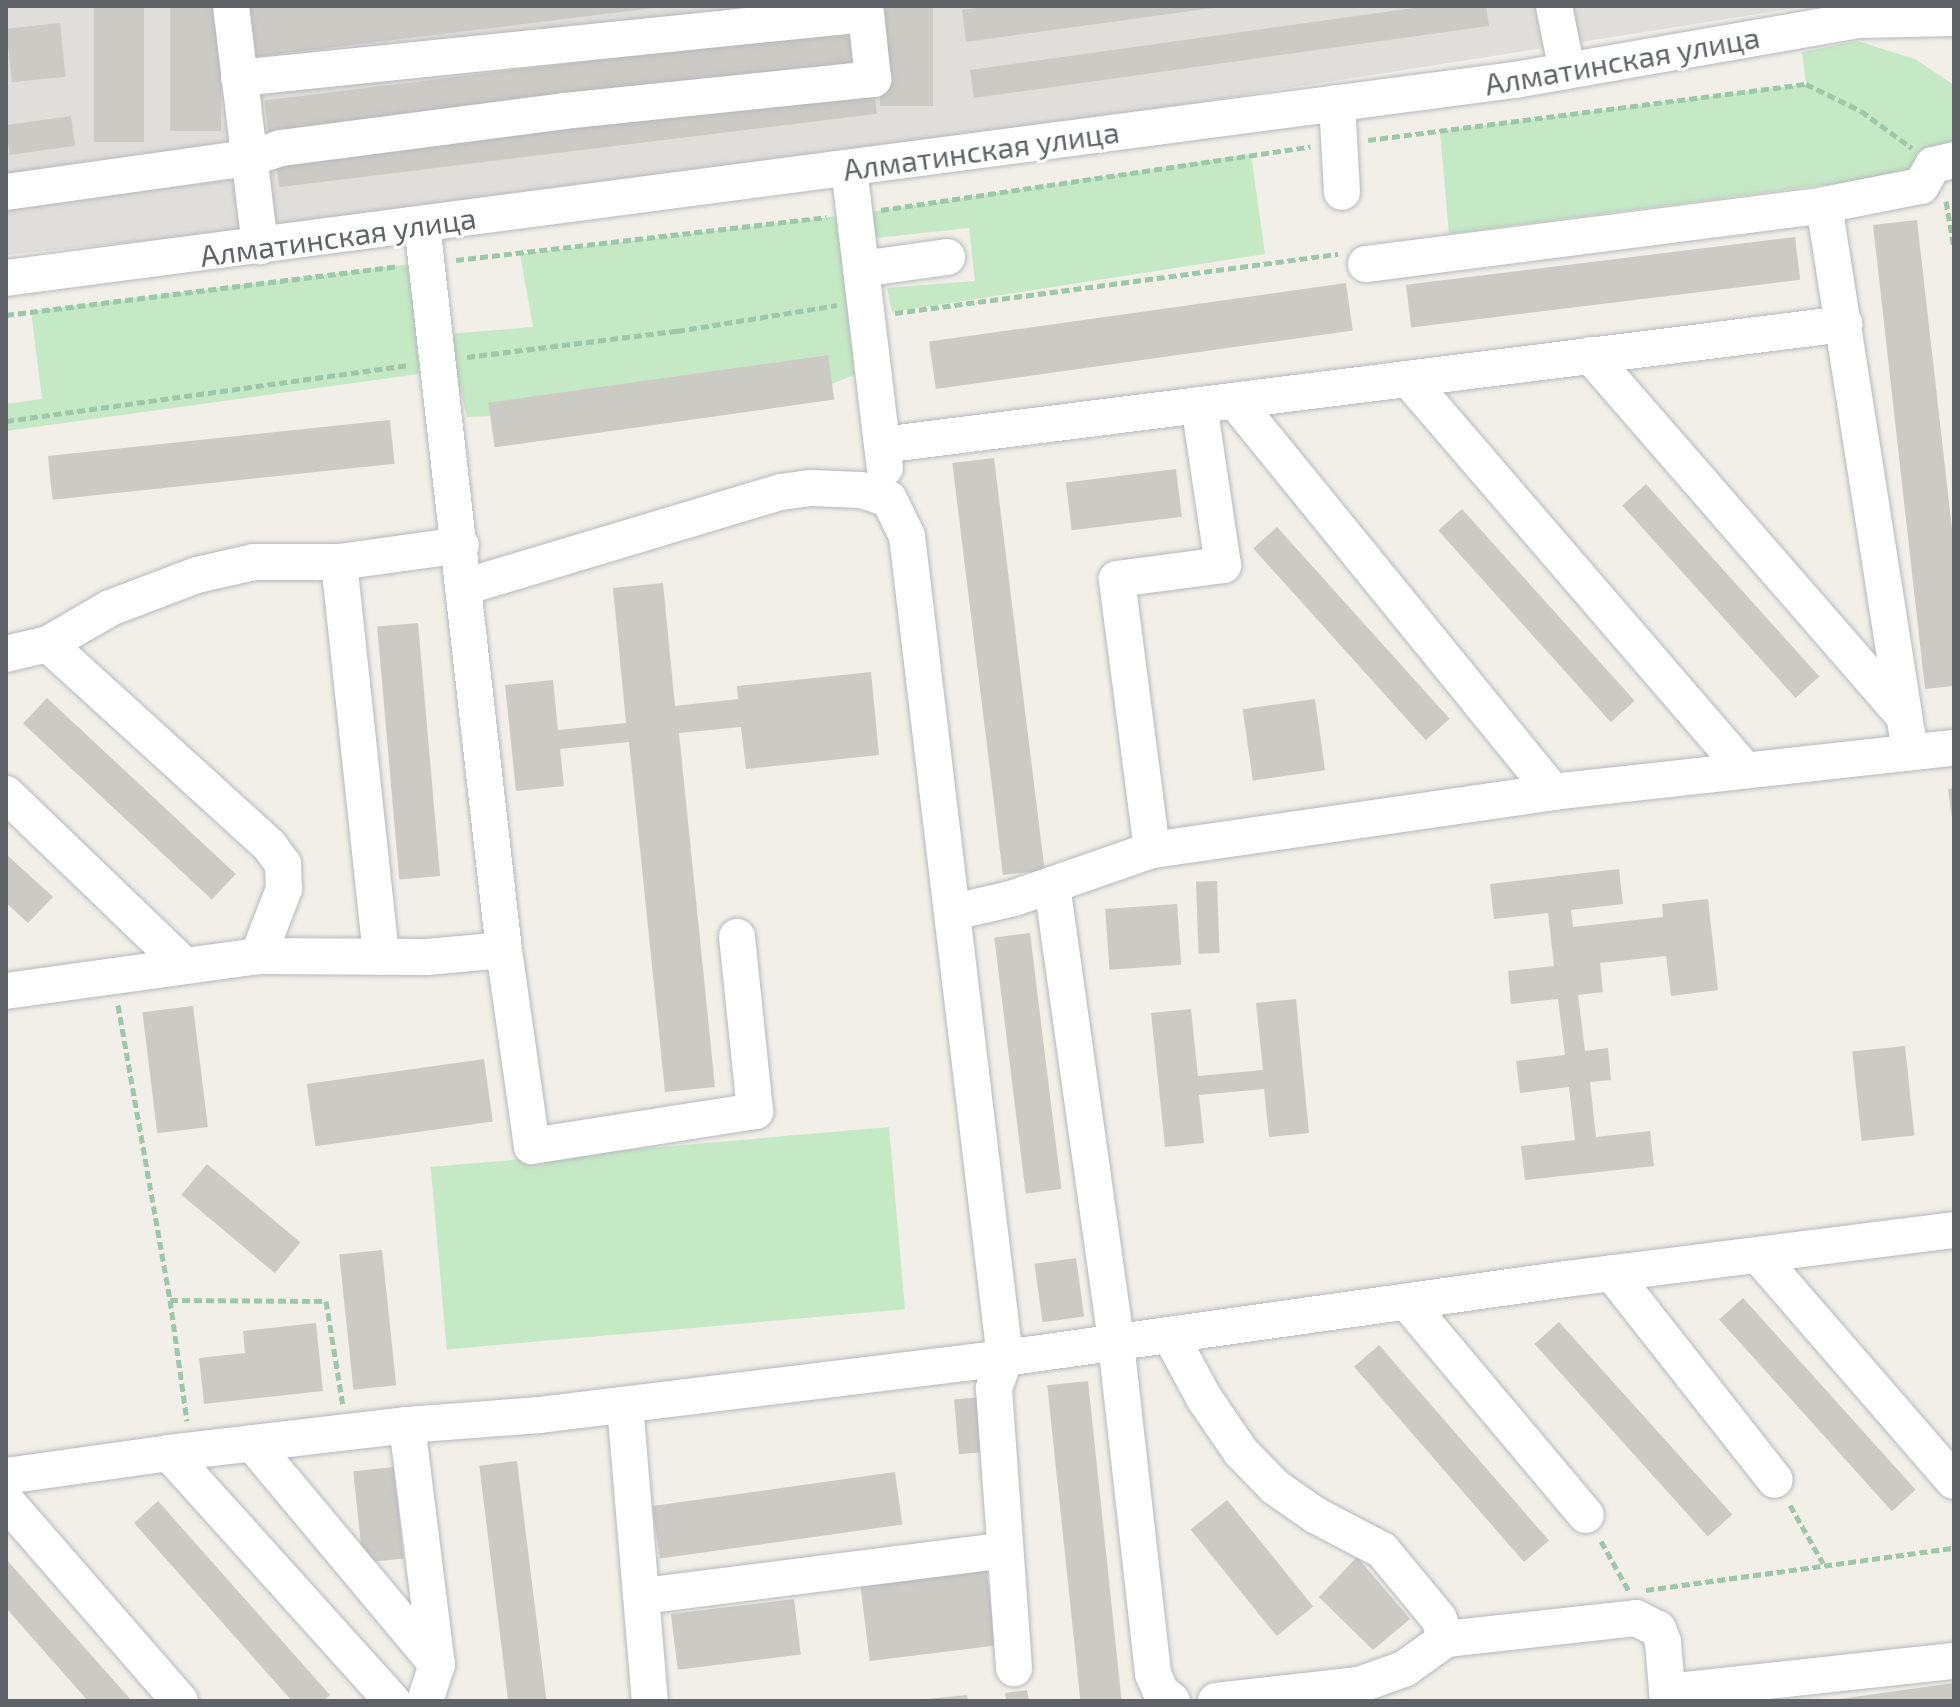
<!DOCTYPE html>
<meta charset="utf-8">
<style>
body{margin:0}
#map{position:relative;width:1960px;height:1707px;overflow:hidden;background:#f1efe8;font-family:"Exo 2",sans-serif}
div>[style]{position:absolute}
.industrial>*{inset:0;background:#e0deda}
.green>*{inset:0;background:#c5e8c5;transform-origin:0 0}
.building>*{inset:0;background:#cccac5;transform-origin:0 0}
.path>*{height:5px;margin-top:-2.5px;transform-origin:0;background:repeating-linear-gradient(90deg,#9cc7a9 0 8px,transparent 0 12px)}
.roads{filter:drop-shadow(0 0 2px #b5b8bc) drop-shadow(0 0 2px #b5b8bc)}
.minor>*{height:36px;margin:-18px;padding:0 18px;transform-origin:18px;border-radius:18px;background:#fff}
span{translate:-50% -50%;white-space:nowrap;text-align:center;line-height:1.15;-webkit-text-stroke:6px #fff;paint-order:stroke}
.street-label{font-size:30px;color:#5f6368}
.frame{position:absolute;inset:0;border:8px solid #5f6368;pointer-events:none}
</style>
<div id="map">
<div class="industrial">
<i style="clip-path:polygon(6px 6px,1809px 6px,897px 150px,849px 168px,6px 255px)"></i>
</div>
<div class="green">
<i style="clip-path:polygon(1857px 41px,1915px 59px,1954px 85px,1954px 160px,1921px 186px,1821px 185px,1449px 234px,1440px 131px,1806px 84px,1802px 52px)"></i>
<i style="clip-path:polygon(1251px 154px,1265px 254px,892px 312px,887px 288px,975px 281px,969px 228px,876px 238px,869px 212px)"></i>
<i style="clip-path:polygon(837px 216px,856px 374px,832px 384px,827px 355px,490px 404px,491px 416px,467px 417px,455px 369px,6px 431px,6px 404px,42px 399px,31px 311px,427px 262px,435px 335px,533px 327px,520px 254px)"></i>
<i style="left:889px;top:1127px;width:183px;height:460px;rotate:85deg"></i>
</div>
<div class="building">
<i style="left:94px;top:6px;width:50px;height:136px"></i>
<i style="left:170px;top:6px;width:51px;height:125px"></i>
<i style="clip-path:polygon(248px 6px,653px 6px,654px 8px,254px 57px)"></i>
<i style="left:880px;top:6px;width:53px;height:100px"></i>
<i style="clip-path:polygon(992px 6px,1212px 6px,1213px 8px,966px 42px,962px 10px)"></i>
<i style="clip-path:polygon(1428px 6px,1486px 6px,1489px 26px,974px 98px,970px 70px)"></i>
<i style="left:60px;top:23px;width:54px;height:54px;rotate:84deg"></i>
<i style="left:855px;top:28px;width:35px;height:595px;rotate:83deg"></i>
<i style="left:874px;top:90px;width:24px;height:602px;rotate:83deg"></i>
<i style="left:71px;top:116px;width:30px;height:66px;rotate:82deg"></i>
<i style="clip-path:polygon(1917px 220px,1954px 547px,1954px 686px,1925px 689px,1873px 225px)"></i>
<i style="left:1795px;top:237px;width:43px;height:392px;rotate:83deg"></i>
<i style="left:1346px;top:283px;width:48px;height:421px;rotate:82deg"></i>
<i style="left:828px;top:355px;width:45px;height:343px;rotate:82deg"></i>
<i style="left:390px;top:420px;width:44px;height:344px;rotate:84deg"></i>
<i style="left:994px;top:458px;width:415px;height:42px;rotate:83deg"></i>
<i style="left:1176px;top:469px;width:48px;height:111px;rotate:83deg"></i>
<i style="left:1646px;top:484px;width:259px;height:32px;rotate:48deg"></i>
<i style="left:1462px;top:509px;width:258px;height:32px;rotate:48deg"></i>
<i style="left:1277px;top:527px;width:258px;height:32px;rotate:48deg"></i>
<i style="clip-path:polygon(663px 583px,675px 706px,738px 699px,737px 686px,871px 672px,879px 755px,746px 769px,741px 727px,679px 733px,715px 1087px,665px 1092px,629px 742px,560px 749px,564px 786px,516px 791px,505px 685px,553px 680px,558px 730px,626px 723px,613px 588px)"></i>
<i style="left:418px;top:623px;width:254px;height:41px;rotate:85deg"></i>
<i style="left:47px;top:698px;width:258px;height:35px;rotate:43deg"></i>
<i style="left:1315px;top:699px;width:72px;height:73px;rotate:82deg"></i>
<i style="clip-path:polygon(1954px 788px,1954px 818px,1952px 818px,1948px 789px)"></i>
<i style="clip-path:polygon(6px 854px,53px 897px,28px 923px,6px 903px)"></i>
<i style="clip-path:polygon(1619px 869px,1623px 904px,1571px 910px,1573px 927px,1663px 917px,1662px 904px,1708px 899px,1718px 990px,1671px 996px,1666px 956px,1600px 963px,1603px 992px,1578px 995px,1585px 1051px,1608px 1048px,1611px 1080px,1590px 1082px,1596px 1137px,1650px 1131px,1654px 1166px,1525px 1180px,1521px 1146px,1575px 1140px,1569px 1087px,1520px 1093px,1516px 1061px,1565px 1055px,1558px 999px,1511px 1004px,1508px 971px,1554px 966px,1548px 913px,1494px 919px,1490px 884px)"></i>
<i style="left:1217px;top:881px;width:72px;height:21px;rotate:88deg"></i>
<i style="left:1177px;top:904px;width:61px;height:72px;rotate:86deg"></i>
<i style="left:1030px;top:933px;width:258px;height:36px;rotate:83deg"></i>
<i style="clip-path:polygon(1296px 999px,1309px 1133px,1269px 1137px,1264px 1089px,1199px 1095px,1204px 1143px,1165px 1147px,1151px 1013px,1191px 1009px,1198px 1076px,1263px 1070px,1256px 1003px)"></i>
<i style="left:193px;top:1006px;width:122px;height:51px;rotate:83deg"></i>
<i style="left:1905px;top:1046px;width:90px;height:53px;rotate:84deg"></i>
<i style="left:484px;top:1059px;width:63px;height:179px;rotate:82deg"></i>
<i style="left:207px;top:1164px;width:122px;height:40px;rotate:40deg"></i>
<i style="left:382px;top:1250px;width:136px;height:43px;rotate:84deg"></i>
<i style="left:1076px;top:1258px;width:59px;height:42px;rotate:82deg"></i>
<i style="left:1743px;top:1298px;width:258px;height:32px;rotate:48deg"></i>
<i style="left:1559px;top:1322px;width:259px;height:33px;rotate:48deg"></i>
<i style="clip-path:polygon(316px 1323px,323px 1391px,204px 1404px,199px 1358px,245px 1353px,243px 1331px)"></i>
<i style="left:1379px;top:1345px;width:259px;height:33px;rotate:49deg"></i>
<i style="left:1088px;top:1381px;width:322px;height:41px;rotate:84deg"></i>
<i style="left:982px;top:1397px;width:55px;height:28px;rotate:85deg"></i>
<i style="left:517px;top:1461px;width:242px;height:38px;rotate:83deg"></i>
<i style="left:394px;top:1467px;width:92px;height:41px;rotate:84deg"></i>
<i style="left:895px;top:1472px;width:53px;height:245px;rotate:82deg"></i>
<i style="left:1227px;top:1500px;width:137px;height:47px;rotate:51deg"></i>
<i style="clip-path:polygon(158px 1501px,330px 1695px,323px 1701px,292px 1701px,134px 1523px)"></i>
<i style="clip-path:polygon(1357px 1557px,1410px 1619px,1373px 1650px,1319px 1597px)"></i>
<i style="clip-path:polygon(6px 1559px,132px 1701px,88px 1701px,6px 1608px)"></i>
<i style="left:986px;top:1566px;width:80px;height:127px;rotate:83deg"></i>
<i style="left:794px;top:1599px;width:56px;height:124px;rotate:83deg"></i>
<i style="clip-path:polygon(1954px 1683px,1954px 1701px,1839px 1701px,1839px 1699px)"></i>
<i style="clip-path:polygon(1027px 1690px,1029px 1701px,1006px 1701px,1005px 1693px)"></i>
<i style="clip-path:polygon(967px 1695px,968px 1701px,927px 1701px,927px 1699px)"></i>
</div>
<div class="path">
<i style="left:1368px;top:140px;width:442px;rotate:-7.3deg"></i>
<i style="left:1806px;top:84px;width:61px;rotate:26.1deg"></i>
<i style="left:1861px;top:111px;width:63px;rotate:36deg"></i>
<i style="left:1946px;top:201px;width:48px;rotate:80.3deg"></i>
<i style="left:881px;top:210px;width:434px;rotate:-8.4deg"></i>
<i style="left:456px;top:260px;width:373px;rotate:-6.6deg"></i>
<i style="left:895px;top:313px;width:447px;rotate:-7.6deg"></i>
<i style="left:6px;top:315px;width:395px;rotate:-7.1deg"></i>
<i style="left:467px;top:357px;width:212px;rotate:-7.1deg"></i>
<i style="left:677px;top:331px;width:162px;rotate:-9.2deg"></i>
<i style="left:6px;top:421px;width:407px;rotate:-7.9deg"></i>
<i style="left:118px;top:1005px;width:300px;rotate:80deg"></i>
<i style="left:170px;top:1300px;width:122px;rotate:82deg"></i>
<i style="left:170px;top:1300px;width:156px;rotate:0.4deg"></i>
<i style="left:326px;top:1301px;width:106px;rotate:80.8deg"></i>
<i style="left:1790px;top:1505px;width:67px;rotate:60.4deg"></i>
<i style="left:1601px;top:1541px;width:57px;rotate:60.8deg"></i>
<i style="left:1646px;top:1590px;width:311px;rotate:-7.8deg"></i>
</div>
<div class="roads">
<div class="minor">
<i style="left:231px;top:6px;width:242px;rotate:83.1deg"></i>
<i style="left:1554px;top:6px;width:66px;rotate:78.7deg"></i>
<i style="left:239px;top:78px;width:630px;rotate:-5.83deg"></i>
<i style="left:866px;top:14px;width:8px;rotate:-104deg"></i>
<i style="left:1337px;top:103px;width:89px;rotate:86.8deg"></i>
<i style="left:849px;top:168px;width:302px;rotate:83.2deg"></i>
<i style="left:6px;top:192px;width:245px;rotate:-8deg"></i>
<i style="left:249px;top:158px;width:34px;rotate:-17deg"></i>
<i style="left:281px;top:148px;width:285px;rotate:-7.4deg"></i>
<i style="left:564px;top:111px;width:311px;rotate:-5.9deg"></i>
<i style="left:873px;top:79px;width:65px;rotate:-96.1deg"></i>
<i style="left:1824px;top:205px;width:554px;rotate:81.07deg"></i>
<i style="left:422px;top:224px;width:731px;rotate:83.56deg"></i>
<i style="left:504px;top:950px;width:198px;rotate:81.9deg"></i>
<i style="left:532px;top:1146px;width:226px;rotate:-8.9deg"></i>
<i style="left:755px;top:1111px;width:175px;rotate:-95.9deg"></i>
<i style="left:1366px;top:264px;width:462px;rotate:-7.3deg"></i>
<i style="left:1824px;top:205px;width:99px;rotate:-11.1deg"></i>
<i style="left:1921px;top:186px;width:24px;rotate:-60deg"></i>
<i style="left:1933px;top:165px;width:22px;rotate:-13deg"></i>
<i style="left:861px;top:269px;width:87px;rotate:-7.9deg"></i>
<i style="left:6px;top:278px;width:1522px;rotate:-7.48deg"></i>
<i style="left:1515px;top:80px;width:350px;rotate:-9.9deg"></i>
<i style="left:1860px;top:20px;width:94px;rotate:-1.2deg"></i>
<i style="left:1590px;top:355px;width:477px;rotate:49deg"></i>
<i style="left:1410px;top:381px;width:512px;rotate:49.28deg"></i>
<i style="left:1235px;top:401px;width:504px;rotate:50.88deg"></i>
<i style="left:882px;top:445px;width:970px;rotate:-7.17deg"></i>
<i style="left:339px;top:562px;width:397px;rotate:83.9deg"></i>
<i style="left:464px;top:587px;width:331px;rotate:-16.7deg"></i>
<i style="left:781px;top:492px;width:30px;rotate:-8deg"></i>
<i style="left:811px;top:488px;width:50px;rotate:2.3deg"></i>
<i style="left:861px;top:490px;width:29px;rotate:18deg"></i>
<i style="left:889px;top:499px;width:41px;rotate:64.1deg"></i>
<i style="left:907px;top:536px;width:828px;rotate:83.2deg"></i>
<i style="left:1005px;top:1358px;width:33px;rotate:110deg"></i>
<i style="left:994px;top:1389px;width:280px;rotate:85.9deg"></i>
<i style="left:48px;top:644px;width:299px;rotate:42.3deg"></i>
<i style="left:269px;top:845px;width:24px;rotate:54deg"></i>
<i style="left:283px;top:864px;width:25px;rotate:88deg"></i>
<i style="left:284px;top:889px;width:72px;rotate:111.2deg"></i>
<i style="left:6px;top:654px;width:43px;rotate:-13.4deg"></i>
<i style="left:48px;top:644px;width:72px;rotate:-30.1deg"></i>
<i style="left:110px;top:608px;width:93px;rotate:-20.8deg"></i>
<i style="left:197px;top:575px;width:58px;rotate:-12.8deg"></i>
<i style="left:254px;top:562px;width:85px"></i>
<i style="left:339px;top:562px;width:123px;rotate:-7.9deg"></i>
<i style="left:6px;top:794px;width:248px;rotate:43.9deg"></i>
<i style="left:1152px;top:850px;width:273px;rotate:-97.4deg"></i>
<i style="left:1117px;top:579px;width:107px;rotate:-7.5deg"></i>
<i style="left:1223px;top:565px;width:162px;rotate:-98.5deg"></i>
<i style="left:1052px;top:885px;width:462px;rotate:82deg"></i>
<i style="left:1116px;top:1343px;width:333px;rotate:83.6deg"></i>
<i style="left:1153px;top:1674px;width:20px;rotate:66deg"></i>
<i style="left:1161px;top:1692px;width:14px;rotate:39deg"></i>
<i style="left:954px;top:912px;width:62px;rotate:-13.1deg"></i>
<i style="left:1014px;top:898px;width:146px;rotate:-19.2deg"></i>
<i style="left:1152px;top:850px;width:405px;rotate:-8.2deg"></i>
<i style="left:1553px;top:792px;width:403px;rotate:-6.3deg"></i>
<i style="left:6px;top:991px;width:254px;rotate:-7.9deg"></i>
<i style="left:258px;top:956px;width:169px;rotate:0.3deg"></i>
<i style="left:427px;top:957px;width:77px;rotate:-5.2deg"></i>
<i style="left:1758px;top:1255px;width:299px;rotate:49.1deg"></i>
<i style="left:1612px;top:1273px;width:263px;rotate:51.8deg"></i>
<i style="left:1407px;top:1302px;width:278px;rotate:50deg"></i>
<i style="left:1170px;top:1335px;width:72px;rotate:61.6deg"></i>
<i style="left:1204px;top:1398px;width:65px;rotate:55.6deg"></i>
<i style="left:1241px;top:1452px;width:49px;rotate:45.8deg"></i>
<i style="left:1275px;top:1487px;width:49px;rotate:35deg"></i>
<i style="left:1315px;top:1515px;width:76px;rotate:27.6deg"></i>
<i style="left:1382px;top:1550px;width:89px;rotate:50.4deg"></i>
<i style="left:1439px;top:1619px;width:21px;rotate:71deg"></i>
<i style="left:625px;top:1405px;width:297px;rotate:85.2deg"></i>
<i style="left:407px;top:1425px;width:242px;rotate:82.9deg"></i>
<i style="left:252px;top:1443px;width:288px;rotate:50.1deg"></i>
<i style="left:437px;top:1664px;width:39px;rotate:108deg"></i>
<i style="left:169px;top:1453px;width:334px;rotate:48deg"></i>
<i style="left:6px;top:1476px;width:165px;rotate:-8deg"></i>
<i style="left:169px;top:1453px;width:240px;rotate:-6.7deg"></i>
<i style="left:407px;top:1425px;width:133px;rotate:-4.3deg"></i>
<i style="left:540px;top:1415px;width:468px;rotate:-7deg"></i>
<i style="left:1005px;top:1358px;width:567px;rotate:-8.02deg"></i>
<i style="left:1566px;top:1279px;width:391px;rotate:-7.2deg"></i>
<i style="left:6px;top:1501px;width:265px;rotate:49deg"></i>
<i style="left:643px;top:1596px;width:365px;rotate:-7.2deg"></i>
<i style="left:1667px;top:1692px;width:289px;rotate:-6.2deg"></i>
<i style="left:1216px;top:1701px;width:144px;rotate:-6.4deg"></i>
<i style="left:1359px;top:1685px;width:48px;rotate:-19.6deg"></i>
<i style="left:1404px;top:1669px;width:52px;rotate:-35.5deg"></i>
<i style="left:1446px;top:1639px;width:191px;rotate:-6.3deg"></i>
<i style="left:1636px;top:1618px;width:25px;rotate:27deg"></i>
<i style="left:1658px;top:1629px;width:14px;rotate:69deg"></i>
<i style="left:1663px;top:1642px;width:59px;rotate:85.2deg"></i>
</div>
</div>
<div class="street-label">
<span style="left:1622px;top:60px;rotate:-10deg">Алматинская улица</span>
<span style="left:981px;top:150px;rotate:-8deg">Алматинская улица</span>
<span style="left:338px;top:236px;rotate:-8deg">Алматинская улица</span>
</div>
<div class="frame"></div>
</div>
